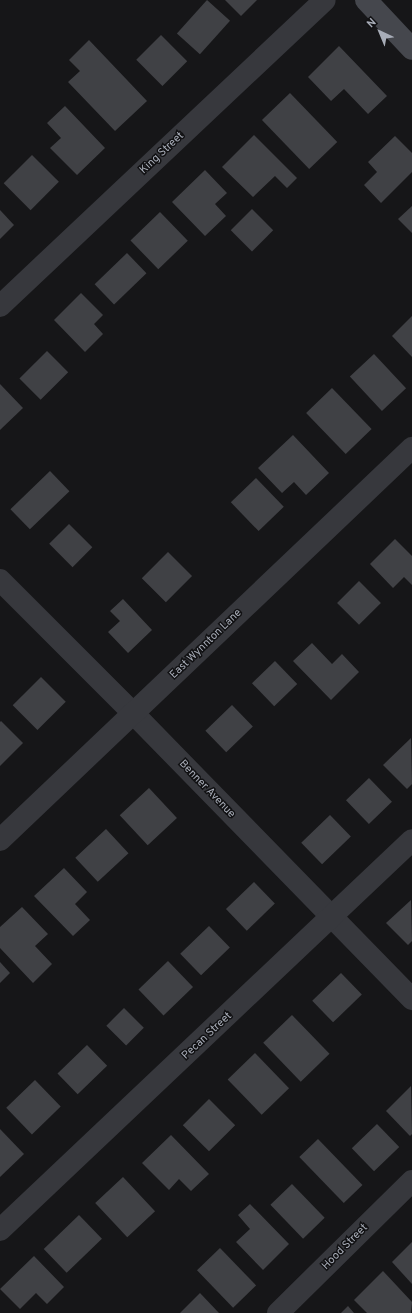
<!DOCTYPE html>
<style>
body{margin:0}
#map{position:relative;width:412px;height:1313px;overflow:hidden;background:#161618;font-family:Overpass,sans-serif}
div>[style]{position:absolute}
.building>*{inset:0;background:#404145;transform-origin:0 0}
.street>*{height:22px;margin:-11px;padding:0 11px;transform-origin:11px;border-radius:11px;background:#37383d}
.secondary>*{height:22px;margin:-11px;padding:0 11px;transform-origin:11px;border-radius:11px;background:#45474d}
span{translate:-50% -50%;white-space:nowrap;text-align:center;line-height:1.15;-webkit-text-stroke:3px #111113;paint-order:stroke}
.street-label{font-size:11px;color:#a8adb8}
.north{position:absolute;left:360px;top:12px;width:40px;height:40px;-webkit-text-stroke:3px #111113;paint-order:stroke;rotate:316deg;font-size:11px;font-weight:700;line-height:16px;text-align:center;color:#a8adb8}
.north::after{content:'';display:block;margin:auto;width:14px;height:18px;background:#a8adb8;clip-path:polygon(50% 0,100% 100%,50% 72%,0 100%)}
</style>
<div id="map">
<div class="building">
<i style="left:207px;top:0;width:31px;height:45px;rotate:42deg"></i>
<i style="clip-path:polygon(225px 0,257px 0,241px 16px)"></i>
<i style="left:161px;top:35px;width:37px;height:35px;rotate:45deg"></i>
<i style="clip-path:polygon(89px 40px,147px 101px,115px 131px,68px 82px,80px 71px,69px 60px)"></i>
<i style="clip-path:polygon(339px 46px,387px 96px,368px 114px,344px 89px,331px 101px,308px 77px)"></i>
<i style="left:290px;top:93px;width:68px;height:39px;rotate:46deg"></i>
<i style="clip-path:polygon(65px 106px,105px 148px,77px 175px,50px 148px,61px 138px,47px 123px)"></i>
<i style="clip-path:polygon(254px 135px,297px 178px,287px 188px,275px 176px,253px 197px,222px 167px)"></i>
<i style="clip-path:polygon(395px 136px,412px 153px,412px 172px,381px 203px,364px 185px,377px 172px,368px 162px)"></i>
<i style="left:32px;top:155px;width:38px;height:40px;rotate:45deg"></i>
<i style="clip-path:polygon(205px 170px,227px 193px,215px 204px,226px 216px,205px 236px,172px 202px)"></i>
<i style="clip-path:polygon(412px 206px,412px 233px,398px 219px)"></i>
<i style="left:252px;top:209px;width:30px;height:30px;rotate:45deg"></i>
<i style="clip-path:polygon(0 210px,14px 225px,0 239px)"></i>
<i style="left:160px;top:212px;width:40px;height:41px;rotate:46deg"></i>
<i style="left:127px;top:253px;width:28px;height:45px;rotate:46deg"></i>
<i style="clip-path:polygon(81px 293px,103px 315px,94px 324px,103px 334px,85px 352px,54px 320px)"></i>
<i style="clip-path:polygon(412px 316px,412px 357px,392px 336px)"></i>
<i style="left:47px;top:351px;width:30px;height:39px;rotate:45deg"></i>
<i style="left:374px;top:354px;width:47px;height:33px;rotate:47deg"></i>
<i style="clip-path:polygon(0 384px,23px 408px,0 430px)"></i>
<i style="left:332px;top:388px;width:57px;height:36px;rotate:46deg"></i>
<i style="clip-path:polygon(293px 435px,329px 473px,306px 495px,294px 482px,282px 493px,258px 468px)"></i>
<i style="left:50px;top:471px;width:28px;height:55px;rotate:46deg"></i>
<i style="left:256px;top:478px;width:40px;height:35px;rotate:46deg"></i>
<i style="left:69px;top:524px;width:33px;height:28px;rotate:45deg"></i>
<i style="clip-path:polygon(395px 539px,412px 556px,412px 585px,404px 577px,393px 588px,370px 564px)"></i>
<i style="left:168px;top:552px;width:34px;height:37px;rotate:45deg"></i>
<i style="left:359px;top:581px;width:31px;height:31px;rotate:45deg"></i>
<i style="clip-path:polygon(123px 599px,152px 630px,128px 653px,108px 632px,120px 621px,110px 611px)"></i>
<i style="clip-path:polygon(312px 643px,332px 664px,342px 654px,359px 672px,331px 700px,293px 661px)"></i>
<i style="left:275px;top:661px;width:32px;height:32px;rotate:46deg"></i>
<i style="left:41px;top:677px;width:35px;height:40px;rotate:45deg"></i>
<i style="left:232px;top:705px;width:30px;height:37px;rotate:46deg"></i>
<i style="clip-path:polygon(1px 721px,23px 743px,0 766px,0 722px)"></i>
<i style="clip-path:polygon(411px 738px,412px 784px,407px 789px,383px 765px)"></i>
<i style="left:369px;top:778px;width:33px;height:32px;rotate:46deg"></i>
<i style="left:149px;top:788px;width:41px;height:40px;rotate:47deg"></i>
<i style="left:330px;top:815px;width:30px;height:40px;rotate:46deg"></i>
<i style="left:106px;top:829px;width:33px;height:42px;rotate:47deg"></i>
<i style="clip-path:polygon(64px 868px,87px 892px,75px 904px,90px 920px,73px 936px,34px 896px)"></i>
<i style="left:254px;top:882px;width:30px;height:39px;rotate:46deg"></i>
<i style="clip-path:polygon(411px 900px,412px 941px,408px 945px,386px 923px)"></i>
<i style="clip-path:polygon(22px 907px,48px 934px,35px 946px,52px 964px,33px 983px,0 948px,0 927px)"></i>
<i style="left:209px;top:926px;width:30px;height:40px;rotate:46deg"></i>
<i style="left:168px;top:961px;width:36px;height:41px;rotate:46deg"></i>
<i style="clip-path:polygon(0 962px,10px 973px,0 983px)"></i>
<i style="left:341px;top:973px;width:30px;height:40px;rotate:46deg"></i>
<i style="left:124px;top:1008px;width:28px;height:25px;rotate:45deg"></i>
<i style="left:292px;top:1015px;width:54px;height:40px;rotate:46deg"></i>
<i style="left:87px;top:1045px;width:29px;height:41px;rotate:46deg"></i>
<i style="left:255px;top:1053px;width:49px;height:38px;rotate:46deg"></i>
<i style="left:35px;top:1080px;width:37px;height:40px;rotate:46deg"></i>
<i style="clip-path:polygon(411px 1086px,412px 1134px,410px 1136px,386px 1111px)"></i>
<i style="left:209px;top:1099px;width:37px;height:37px;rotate:45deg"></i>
<i style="left:377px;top:1124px;width:32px;height:35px;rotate:46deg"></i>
<i style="clip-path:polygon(0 1129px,24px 1154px,0 1177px)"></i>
<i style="clip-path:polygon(171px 1135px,209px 1174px,191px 1191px,179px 1179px,169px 1190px,142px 1163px)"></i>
<i style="left:318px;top:1139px;width:64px;height:26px;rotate:46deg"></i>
<i style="left:123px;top:1177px;width:47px;height:38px;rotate:47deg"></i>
<i style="left:292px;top:1184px;width:47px;height:30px;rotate:46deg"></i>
<i style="clip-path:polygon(250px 1204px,289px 1244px,263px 1270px,236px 1242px,250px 1229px,238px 1215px)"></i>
<i style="left:79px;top:1215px;width:33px;height:49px;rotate:46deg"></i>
<i style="clip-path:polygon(412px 1242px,412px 1284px,392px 1262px)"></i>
<i style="left:220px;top:1248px;width:52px;height:32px;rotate:46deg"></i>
<i style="clip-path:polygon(34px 1256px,64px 1287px,47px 1304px,36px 1293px,20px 1309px,0 1289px)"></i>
<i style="clip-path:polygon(383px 1271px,412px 1302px,411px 1313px,367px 1313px,354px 1300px)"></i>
<i style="clip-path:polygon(200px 1293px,219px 1313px,180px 1313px)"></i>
<i style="clip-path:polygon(348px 1306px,354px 1313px,341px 1313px)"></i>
</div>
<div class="street">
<i style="left:0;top:306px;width:446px;rotate:-43.3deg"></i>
<i style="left:0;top:580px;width:188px;rotate:45deg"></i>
<i style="left:133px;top:713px;width:400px;rotate:45.7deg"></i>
<i style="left:0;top:840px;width:569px;rotate:-43.58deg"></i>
<i style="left:0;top:1230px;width:567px;rotate:-43.43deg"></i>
<i style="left:278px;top:1313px;width:188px;rotate:-44.6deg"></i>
</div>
<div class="secondary">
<i style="left:366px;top:0;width:67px;rotate:46.8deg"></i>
</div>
<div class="street-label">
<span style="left:162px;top:153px;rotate:-43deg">King Street</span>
<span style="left:206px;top:644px;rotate:-44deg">East Wynnton Lane</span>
<span style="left:207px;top:789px;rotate:46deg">Benner Avenue</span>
<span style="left:207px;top:1036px;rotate:-43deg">Pecan Street</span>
<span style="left:345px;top:1247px;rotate:-45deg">Hood Street</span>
</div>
<div class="north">N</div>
</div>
